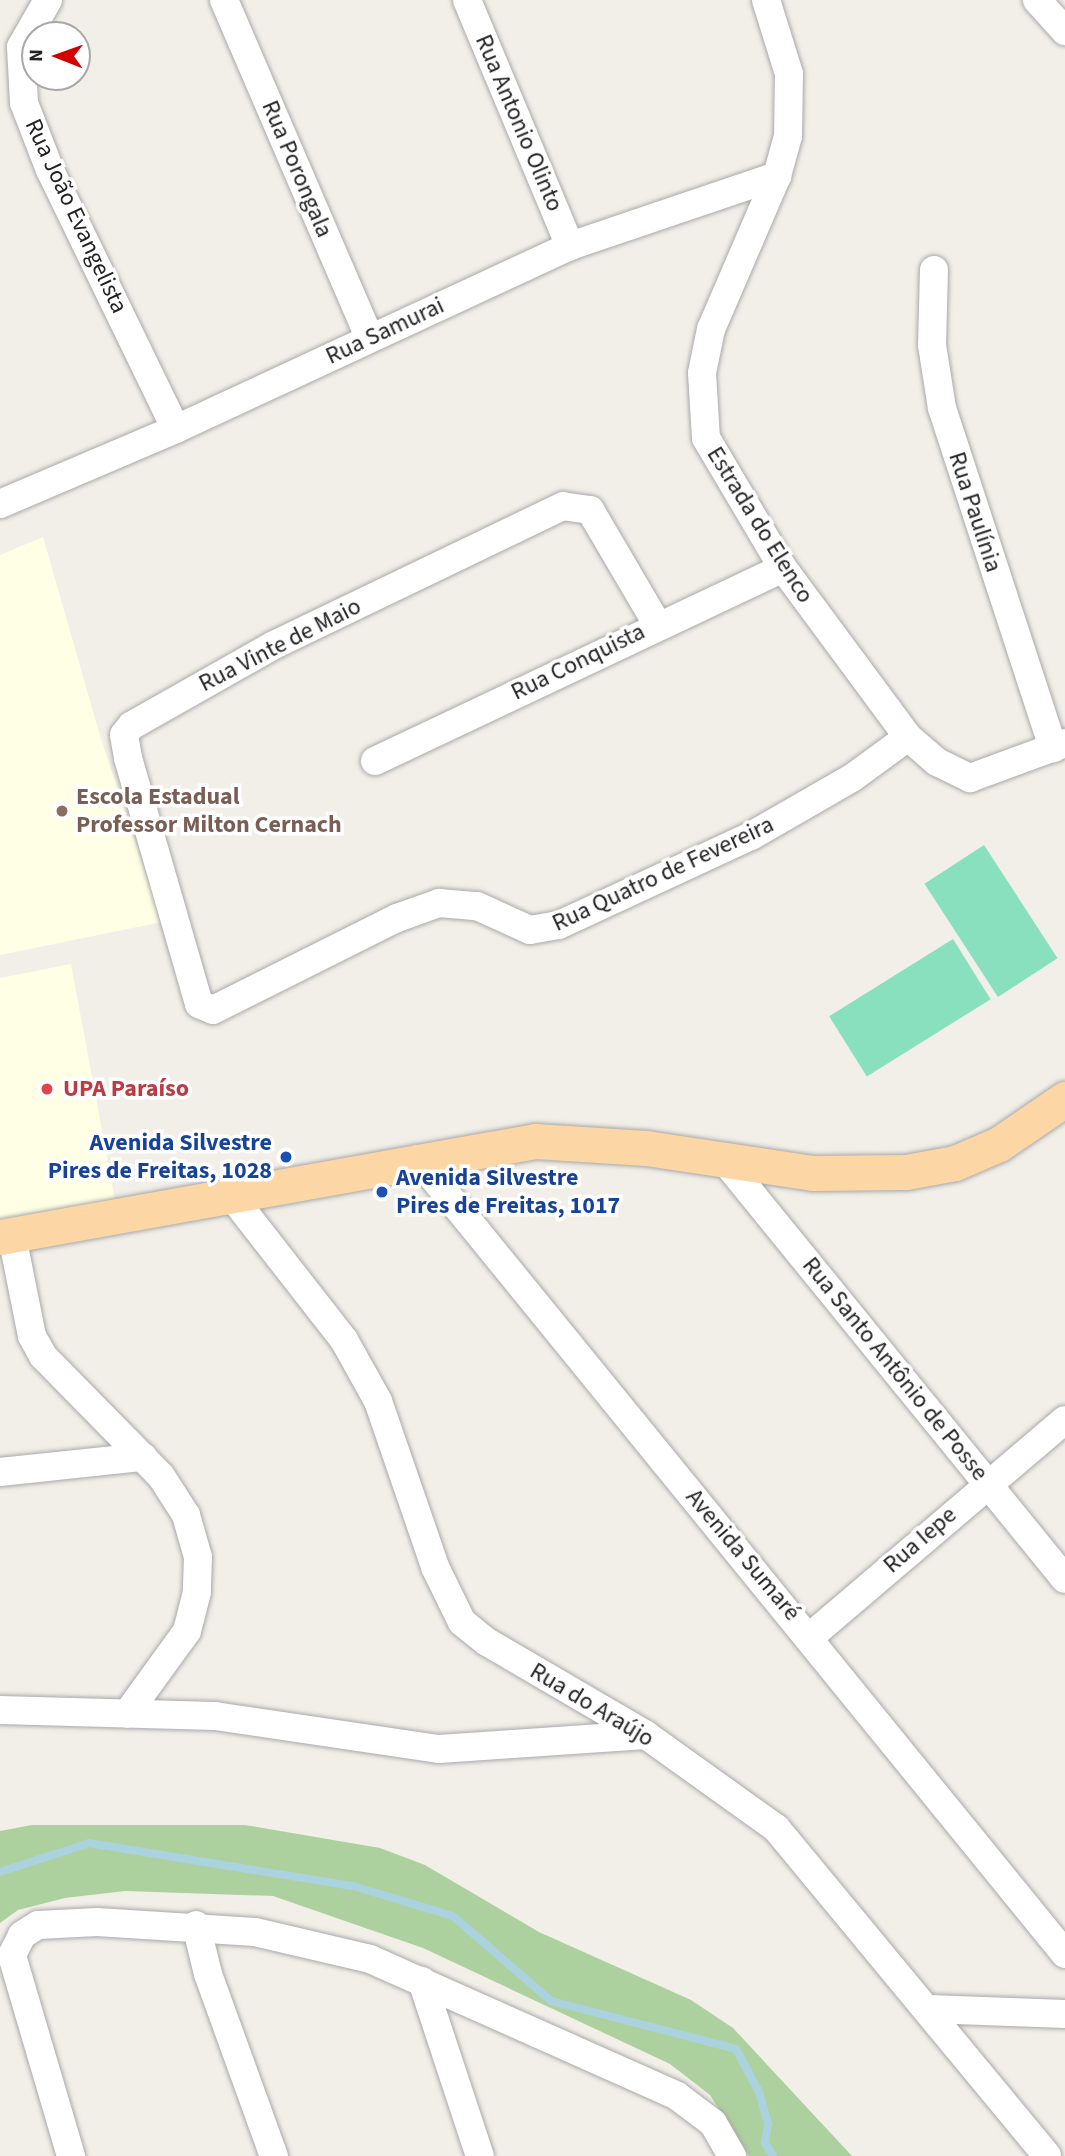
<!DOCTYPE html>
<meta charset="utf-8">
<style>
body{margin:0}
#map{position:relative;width:1065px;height:2156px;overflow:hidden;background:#f2efe9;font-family:"Source Sans 3",sans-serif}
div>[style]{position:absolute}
.education>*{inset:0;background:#ffffe5}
.forest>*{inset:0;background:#add19e}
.pitch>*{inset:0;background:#88e0be;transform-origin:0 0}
.stream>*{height:8px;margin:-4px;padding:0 4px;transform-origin:4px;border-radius:4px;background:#aad3df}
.roads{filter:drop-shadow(0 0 2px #a9a9a9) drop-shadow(0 0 2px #a9a9a9)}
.minor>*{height:28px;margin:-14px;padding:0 14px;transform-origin:14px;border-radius:14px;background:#fff}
.major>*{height:35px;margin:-17.5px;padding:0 17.5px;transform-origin:17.5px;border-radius:17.5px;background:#fcd6a4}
.dots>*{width:19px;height:19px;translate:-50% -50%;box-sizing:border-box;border:4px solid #fff;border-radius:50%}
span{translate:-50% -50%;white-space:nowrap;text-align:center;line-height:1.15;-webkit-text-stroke:7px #fff;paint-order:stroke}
.street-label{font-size:24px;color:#222}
.education-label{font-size:24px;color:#785e54;font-weight:700}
.left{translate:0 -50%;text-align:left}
.health-label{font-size:24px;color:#be3a42;font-weight:700}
.transit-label{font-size:24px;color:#164399;font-weight:700}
.right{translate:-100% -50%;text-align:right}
.north{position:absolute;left:21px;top:21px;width:70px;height:70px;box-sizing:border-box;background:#fff;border:2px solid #a7a7a7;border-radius:50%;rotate:271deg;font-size:19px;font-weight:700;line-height:28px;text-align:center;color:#222}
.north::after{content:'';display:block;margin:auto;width:24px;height:32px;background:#d40000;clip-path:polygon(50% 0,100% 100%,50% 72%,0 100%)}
</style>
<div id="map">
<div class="education">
<i style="clip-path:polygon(43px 537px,101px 739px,162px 922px,0 955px,0 555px)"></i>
<i style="clip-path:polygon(71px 964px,115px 1200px,0 1231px,0 978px)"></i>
</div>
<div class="forest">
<i style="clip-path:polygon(32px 1825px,245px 1825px,380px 1848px,425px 1865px,539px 1932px,691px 2000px,733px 2028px,852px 2156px,749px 2156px,710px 2095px,670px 2064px,423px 1948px,273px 1896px,125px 1891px,65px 1898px,18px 1910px,0 1923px,0 1831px)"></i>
</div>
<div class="pitch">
<i style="left:984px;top:845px;width:135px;height:71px;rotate:57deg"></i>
<i style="left:953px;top:939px;width:71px;height:146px;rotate:58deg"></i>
</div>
<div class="stream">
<i style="left:0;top:1872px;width:94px;rotate:-18deg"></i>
<i style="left:89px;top:1843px;width:267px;rotate:9.3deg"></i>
<i style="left:353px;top:1886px;width:104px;rotate:16.7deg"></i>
<i style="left:453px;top:1916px;width:130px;rotate:40.9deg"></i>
<i style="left:551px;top:2001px;width:191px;rotate:14.5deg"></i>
<i style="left:736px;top:2049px;width:49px;rotate:61.9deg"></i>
<i style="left:759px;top:2092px;width:33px;rotate:74deg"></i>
<i style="left:768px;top:2124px;width:19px;rotate:99deg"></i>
<i style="left:765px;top:2143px;width:15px;rotate:58deg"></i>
</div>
<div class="roads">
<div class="minor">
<i style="left:48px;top:0;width:54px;rotate:119.9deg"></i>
<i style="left:21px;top:47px;width:56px;rotate:86.9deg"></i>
<i style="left:24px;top:103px;width:72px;rotate:68.8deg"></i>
<i style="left:50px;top:170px;width:288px;rotate:64.1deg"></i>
<i style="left:224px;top:0;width:367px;rotate:66.7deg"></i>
<i style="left:467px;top:0;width:267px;rotate:67.3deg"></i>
<i style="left:766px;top:0;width:77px;rotate:72.7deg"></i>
<i style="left:789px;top:74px;width:62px;rotate:90.9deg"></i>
<i style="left:788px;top:136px;width:41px;rotate:105.4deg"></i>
<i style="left:777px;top:176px;width:167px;rotate:113.3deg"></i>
<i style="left:711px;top:329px;width:45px;rotate:101.6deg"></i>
<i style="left:702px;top:373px;width:65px;rotate:86.5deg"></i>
<i style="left:706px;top:438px;width:151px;rotate:59.4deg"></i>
<i style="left:783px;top:568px;width:210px;rotate:53.5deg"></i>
<i style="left:908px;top:737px;width:38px;rotate:41deg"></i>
<i style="left:937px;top:762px;width:37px;rotate:26deg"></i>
<i style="left:970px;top:778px;width:101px;rotate:-20.2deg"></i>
<i style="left:1037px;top:0;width:42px;rotate:47.9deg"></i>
<i style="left:934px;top:270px;width:75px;rotate:91.5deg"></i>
<i style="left:932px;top:345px;width:64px;rotate:81deg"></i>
<i style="left:942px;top:408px;width:358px;rotate:71.9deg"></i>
<i style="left:0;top:504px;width:191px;rotate:-23.1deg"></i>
<i style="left:176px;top:429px;width:434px;rotate:-24.9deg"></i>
<i style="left:570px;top:246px;width:219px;rotate:-18.7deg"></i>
<i style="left:657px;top:624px;width:132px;rotate:-120.4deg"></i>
<i style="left:590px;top:510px;width:27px;rotate:-172deg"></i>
<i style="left:563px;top:506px;width:321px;rotate:154.3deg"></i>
<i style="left:274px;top:645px;width:164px;rotate:150.5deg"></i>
<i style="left:131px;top:726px;width:11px;rotate:128deg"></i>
<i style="left:124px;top:735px;width:23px;rotate:80deg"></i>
<i style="left:128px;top:758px;width:256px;rotate:73.9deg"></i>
<i style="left:199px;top:1004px;width:15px;rotate:23deg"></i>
<i style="left:213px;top:1010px;width:206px;rotate:-26.6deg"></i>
<i style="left:397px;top:918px;width:45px;rotate:-19.7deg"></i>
<i style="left:439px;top:903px;width:38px;rotate:5deg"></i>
<i style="left:477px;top:906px;width:58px;rotate:24.4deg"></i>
<i style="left:530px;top:930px;width:29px;rotate:-10deg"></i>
<i style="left:559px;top:925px;width:212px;rotate:-24.9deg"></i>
<i style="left:751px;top:836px;width:116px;rotate:-29.9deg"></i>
<i style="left:852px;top:778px;width:69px;rotate:-36.2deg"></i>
<i style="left:375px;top:761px;width:451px;rotate:-25.3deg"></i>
<i style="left:418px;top:1159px;width:1025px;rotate:50.86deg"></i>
<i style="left:724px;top:1160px;width:540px;rotate:50.86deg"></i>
<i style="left:230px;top:1194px;width:185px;rotate:52deg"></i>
<i style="left:344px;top:1340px;width:70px;rotate:60.9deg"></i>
<i style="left:378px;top:1401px;width:176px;rotate:71deg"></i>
<i style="left:435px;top:1567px;width:61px;rotate:63.9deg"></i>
<i style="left:462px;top:1622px;width:32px;rotate:39deg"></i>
<i style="left:487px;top:1642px;width:184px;rotate:30.3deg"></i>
<i style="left:646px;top:1735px;width:160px;rotate:35.6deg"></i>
<i style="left:776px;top:1828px;width:425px;rotate:50.4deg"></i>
<i style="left:12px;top:1236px;width:102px;rotate:78.7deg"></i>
<i style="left:32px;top:1336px;width:23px;rotate:61deg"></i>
<i style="left:43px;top:1356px;width:168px;rotate:45.5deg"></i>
<i style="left:161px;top:1476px;width:46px;rotate:57.3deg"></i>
<i style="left:186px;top:1515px;width:44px;rotate:74.1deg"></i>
<i style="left:198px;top:1557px;width:35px;rotate:92deg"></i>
<i style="left:197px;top:1592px;width:40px;rotate:104.4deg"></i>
<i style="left:187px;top:1631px;width:102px;rotate:125.9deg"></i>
<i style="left:0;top:1472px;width:144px;rotate:-6deg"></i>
<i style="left:811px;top:1636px;width:333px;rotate:-40.4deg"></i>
<i style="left:0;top:1710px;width:215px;rotate:1.6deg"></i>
<i style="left:215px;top:1716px;width:226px;rotate:8.4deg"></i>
<i style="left:439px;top:1749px;width:207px;rotate:-3.9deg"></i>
<i style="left:196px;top:1925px;width:50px;rotate:76.2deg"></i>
<i style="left:208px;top:1974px;width:194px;rotate:70.1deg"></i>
<i style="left:422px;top:1981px;width:184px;rotate:71.7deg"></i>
<i style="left:929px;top:2009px;width:136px;rotate:2.1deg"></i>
<i style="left:71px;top:2156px;width:209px;rotate:-106.4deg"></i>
<i style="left:12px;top:1955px;width:22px;rotate:-63deg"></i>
<i style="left:22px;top:1935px;width:19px;rotate:-32deg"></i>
<i style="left:38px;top:1925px;width:59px;rotate:-2.9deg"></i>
<i style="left:97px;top:1922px;width:158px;rotate:3.6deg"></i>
<i style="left:255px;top:1932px;width:118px;rotate:13.2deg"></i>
<i style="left:370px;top:1959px;width:336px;rotate:24deg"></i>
<i style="left:677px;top:2096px;width:45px;rotate:36.9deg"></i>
<i style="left:713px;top:2123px;width:38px;rotate:60deg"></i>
</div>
<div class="major">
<i style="left:0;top:1237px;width:544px;rotate:-10.17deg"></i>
<i style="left:535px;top:1141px;width:111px;rotate:3.6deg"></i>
<i style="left:646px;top:1148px;width:169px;rotate:8.5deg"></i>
<i style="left:813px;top:1173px;width:93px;rotate:-0.6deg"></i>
<i style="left:906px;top:1172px;width:50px;rotate:-10.4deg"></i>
<i style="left:955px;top:1163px;width:48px;rotate:-23.4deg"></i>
<i style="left:999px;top:1144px;width:80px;rotate:-34.3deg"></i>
</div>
</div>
<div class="dots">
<i style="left:62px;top:811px;background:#8d6e63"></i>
<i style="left:47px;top:1089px;background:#e0444e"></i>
<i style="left:286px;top:1157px;background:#1a4fb4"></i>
<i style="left:382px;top:1192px;background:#1a4fb4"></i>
</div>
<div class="street-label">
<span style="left:519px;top:123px;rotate:67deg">Rua Antonio Olinto</span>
<span style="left:297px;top:169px;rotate:67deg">Rua Porongala</span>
<span style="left:76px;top:216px;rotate:65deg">Rua João Evangelista</span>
<span style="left:385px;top:331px;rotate:-25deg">Rua Samurai</span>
<span style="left:975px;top:512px;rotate:72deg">Rua Paulínia</span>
<span style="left:760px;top:525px;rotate:58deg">Estrada do Elenco</span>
<span style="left:280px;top:645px;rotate:-27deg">Rua Vinte de Maio</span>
<span style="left:578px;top:662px;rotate:-26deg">Rua Conquista</span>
<span style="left:663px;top:874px;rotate:-25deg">Rua Quatro de Fevereira</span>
<span style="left:895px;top:1369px;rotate:51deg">Rua Santo Antônio de Posse</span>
<span style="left:920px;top:1540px;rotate:-41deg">Rua Iepe</span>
<span style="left:743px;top:1555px;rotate:50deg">Avenida Sumaré</span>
<span style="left:592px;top:1705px;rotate:31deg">Rua do Araújo</span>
</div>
<div class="education-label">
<span class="left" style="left:76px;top:811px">Escola Estadual<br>Professor Milton Cernach</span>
</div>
<div class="health-label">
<span class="left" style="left:63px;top:1089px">UPA Paraíso</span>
</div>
<div class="transit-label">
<span class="right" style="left:272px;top:1157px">Avenida Silvestre<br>Pires de Freitas, 1028</span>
<span class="left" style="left:396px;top:1192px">Avenida Silvestre<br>Pires de Freitas, 1017</span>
</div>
<div class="north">N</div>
</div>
